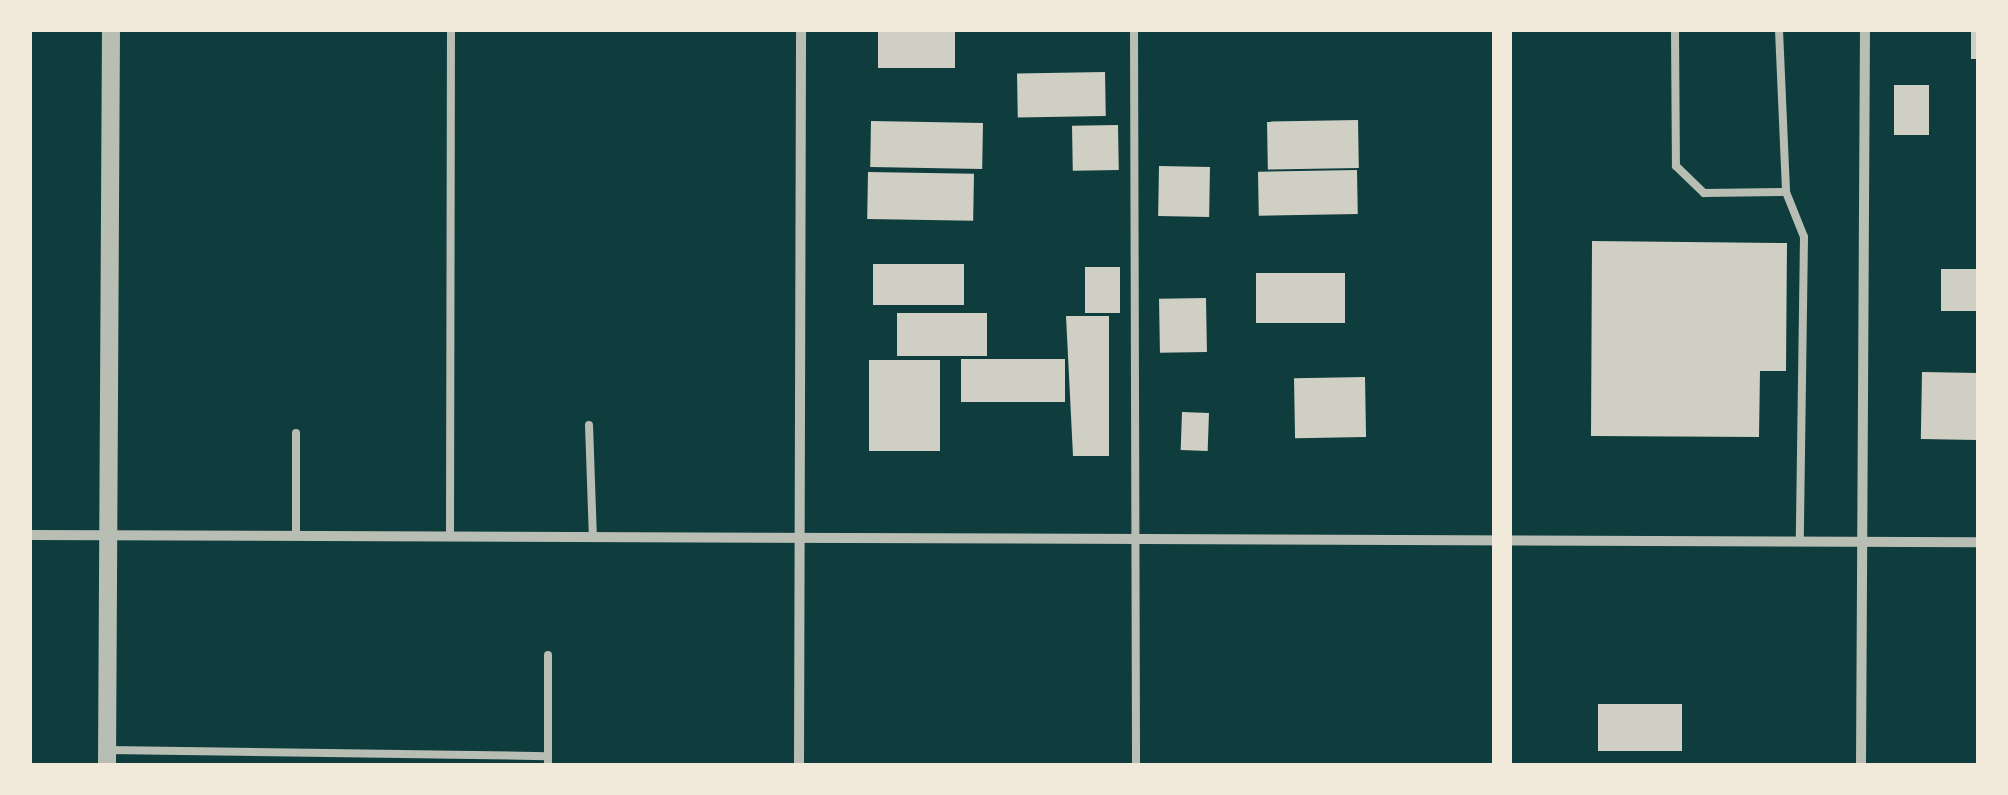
<!DOCTYPE html>
<style>
body{margin:0}
#map{position:relative;width:2008px;height:795px;overflow:hidden;background:#0f3d3e;font-family:"Nunito Sans",sans-serif}
div>[style]{position:absolute}
.building>*{inset:0;background:#cfcfc3;transform-origin:0 0}
.service>*{height:8px;margin:-4px;padding:0 4px;transform-origin:4px;border-radius:4px;background:#b8beb3}
.minor>*{height:10px;margin:-5px;padding:0 5px;transform-origin:5px;border-radius:5px;background:#b8beb3}
.tertiary>*{height:18px;margin:-9px;padding:0 9px;transform-origin:9px;border-radius:9px;background:#b8beb3}
.secondary>*{height:20px;margin:-10px;padding:0 10px;transform-origin:10px;border-radius:10px;background:#f1e9da}
span{translate:-50% -50%;white-space:nowrap;text-align:center;line-height:1.15;-webkit-text-stroke:8px #f1e9da;paint-order:stroke}
.frame{position:absolute;inset:0;border:32px solid #f1e9da;pointer-events:none}
</style>
<div id="map">
<div class="building">
<i style="left:878px;top:30px;width:77px;height:38px"></i>
<i style="left:1971px;top:30px;width:7px;height:29px"></i>
<i style="left:1105px;top:72px;width:44px;height:88px;rotate:89deg"></i>
<i style="left:1894px;top:85px;width:35px;height:50px"></i>
<i style="left:1358px;top:120px;width:48px;height:91px;rotate:89deg"></i>
<i style="left:871px;top:121px;width:112px;height:46px;rotate:1deg"></i>
<i style="left:1118px;top:125px;width:45px;height:46px;rotate:89deg"></i>
<i style="left:1159px;top:166px;width:51px;height:50px;rotate:1deg"></i>
<i style="left:1357px;top:170px;width:44px;height:99px;rotate:89deg"></i>
<i style="left:868px;top:172px;width:106px;height:47px;rotate:1deg"></i>
<i style="clip-path:polygon(1592px 241px,1787px 243px,1786px 371px,1760px 371px,1759px 437px,1591px 436px)"></i>
<i style="left:964px;top:264px;width:41px;height:91px;rotate:90deg"></i>
<i style="left:1085px;top:267px;width:35px;height:46px"></i>
<i style="left:1941px;top:269px;width:37px;height:42px"></i>
<i style="left:1256px;top:273px;width:89px;height:50px"></i>
<i style="left:1206px;top:298px;width:54px;height:47px;rotate:89deg"></i>
<i style="left:987px;top:313px;width:43px;height:90px;rotate:90deg"></i>
<i style="clip-path:polygon(1066px 316px,1109px 316px,1109px 456px,1073px 456px)"></i>
<i style="left:961px;top:359px;width:104px;height:43px"></i>
<i style="left:869px;top:360px;width:71px;height:91px"></i>
<i style="left:1922px;top:372px;width:56px;height:67px;rotate:1deg"></i>
<i style="left:1365px;top:377px;width:60px;height:71px;rotate:89deg"></i>
<i style="left:1182px;top:412px;width:27px;height:38px;rotate:2deg"></i>
<i style="left:1682px;top:704px;width:47px;height:84px;rotate:90deg"></i>
</div>
<div class="service">
<i style="left:1134px;top:30px;width:735px;rotate:89.84deg"></i>
<i style="left:1675px;top:30px;width:136px;rotate:89.6deg"></i>
<i style="left:1676px;top:166px;width:39px;rotate:44deg"></i>
<i style="left:1704px;top:193px;width:82px;rotate:-0.7deg"></i>
<i style="left:1779px;top:30px;width:162px;rotate:87.5deg"></i>
<i style="left:1786px;top:192px;width:48px;rotate:68.2deg"></i>
<i style="left:1804px;top:237px;width:304px;rotate:90.8deg"></i>
<i style="left:589px;top:425px;width:112px;rotate:88deg"></i>
<i style="left:296px;top:433px;width:103px;rotate:90deg"></i>
<i style="left:450px;top:536px;width:506px;rotate:-89.89deg"></i>
<i style="left:548px;top:655px;width:110px;rotate:90deg"></i>
<i style="left:108px;top:750px;width:440px;rotate:0.8deg"></i>
</div>
<div class="minor">
<i style="left:30px;top:535px;width:1948px;rotate:0.21deg"></i>
<i style="left:799px;top:765px;width:735px;rotate:-89.84deg"></i>
<i style="left:1861px;top:765px;width:735px;rotate:-89.69deg"></i>
</div>
<div class="tertiary">
<i style="left:107px;top:765px;width:735px;rotate:-89.69deg"></i>
</div>
<div class="secondary">
<i style="left:1502px;top:30px;width:735px;rotate:90deg"></i>
</div>
<div class="frame"></div>
</div>
